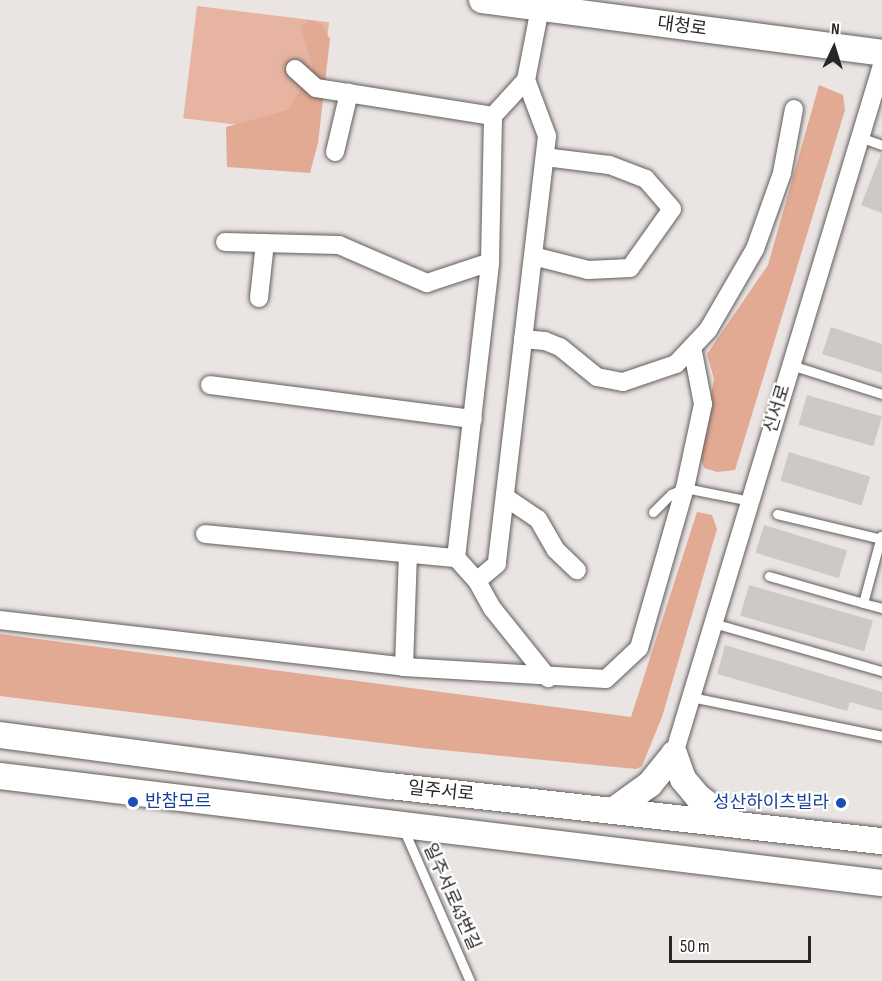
<!DOCTYPE html>
<meta charset="utf-8">
<style>
body{margin:0}
#map{position:relative;width:882px;height:981px;overflow:hidden;background:#eae5e3;font-family:"Sofia Sans Condensed","Noto Sans KR",sans-serif}
div>[style]{position:absolute}
.green>*{inset:0;background:#e6b4a1;transform-origin:0 0}
.forest>*{inset:0;background:#e2a993}
.building>*{inset:0;background:#cec9c7;transform-origin:0 0}
.roads{filter:drop-shadow(0 0 2px #625e5d) drop-shadow(0 0 2px #625e5d)}
.service>*{height:9px;margin:-4.5px;padding:0 4.5px;transform-origin:4.5px;border-radius:4.5px;background:#fff}
.minor>*{height:18px;margin:-9px;padding:0 9px;transform-origin:9px;border-radius:9px;background:#fff}
.secondary>*{height:26px;margin:-13px;padding:0 13px;transform-origin:13px;border-radius:13px;background:#fff}
.dots>*{width:16px;height:16px;translate:-50% -50%;box-sizing:border-box;border:3px solid #fff;border-radius:50%}
span{translate:-50% -50%;white-space:nowrap;text-align:center;line-height:1.15;-webkit-text-stroke:4.5px #fff;paint-order:stroke}
.street-label{font-size:18px;color:#282625}
.transit-label{font-size:18px;color:#164399}
.left{translate:0 -50%;text-align:left}
.right{translate:-100% -50%;text-align:right}
.north{position:absolute;left:804px;top:18px;width:60px;height:60px;-webkit-text-stroke:4px #fff;paint-order:stroke;rotate:4deg;font-size:16px;font-weight:700;line-height:24px;text-align:center;color:#282625}
.north::after{content:'';display:block;margin:auto;width:21px;height:27px;background:#282625;clip-path:polygon(50% 0,100% 100%,50% 72%,0 100%)}
.scale{position:absolute;left:669px;top:936px;width:142px;height:27px;box-sizing:border-box;border:3px solid #282625;border-top:0;padding-left:8px;font-size:18px;line-height:21px;white-space:nowrap;color:#282625;-webkit-text-stroke:4px #fff;paint-order:stroke}
</style>
<div id="map">
<div class="green">
<i style="left:197px;top:6px;width:133px;height:113px;rotate:7deg"></i>
</div>
<div class="forest">
<i style="clip-path:polygon(309px 20px,322px 25px,330px 39px,318px 143px,310px 173px,227px 167px,226px 127px,288px 110px,313px 69px,301px 27px)"></i>
<i style="clip-path:polygon(819px 85px,843px 95px,845px 110px,735px 470px,717px 472px,704px 468px,700px 456px,714px 379px,707px 354px,768px 265px)"></i>
<i style="clip-path:polygon(697px 512px,712px 515px,717px 529px,662px 717px,642px 766px,636px 769px,422px 748px,0 696px,0 634px,631px 717px)"></i>
</div>
<div class="building">
<i style="clip-path:polygon(881px 154px,882px 154px,882px 213px,861px 205px)"></i>
<i style="clip-path:polygon(831px 327px,882px 344px,882px 373px,822px 354px)"></i>
<i style="left:807px;top:395px;width:78px;height:31px;rotate:16deg"></i>
<i style="left:789px;top:452px;width:85px;height:30px;rotate:17deg"></i>
<i style="left:764px;top:525px;width:87px;height:29px;rotate:17deg"></i>
<i style="left:749px;top:585px;width:129px;height:32px;rotate:16deg"></i>
<i style="clip-path:polygon(725px 645px,882px 692px,882px 711px,850px 702px,847px 711px,717px 674px)"></i>
</div>
<div class="roads">
<div class="service">
<i style="left:860px;top:137px;width:23px;rotate:20deg"></i>
<i style="left:791px;top:365px;width:96px;rotate:17.7deg"></i>
<i style="left:653px;top:512px;width:25px;rotate:-45deg"></i>
<i style="left:671px;top:494px;width:15px;rotate:-23deg"></i>
<i style="left:685px;top:488px;width:66px;rotate:11.3deg"></i>
<i style="left:777px;top:514px;width:108px;rotate:13.4deg"></i>
<i style="left:881px;top:536px;width:69px;rotate:105deg"></i>
<i style="left:863px;top:603px;width:20px;rotate:15deg"></i>
<i style="left:769px;top:576px;width:98px;rotate:16deg"></i>
<i style="left:713px;top:623px;width:176px;rotate:15.9deg"></i>
<i style="left:691px;top:697px;width:195px;rotate:11.5deg"></i>
<i style="left:403px;top:828px;width:167px;rotate:66.4deg"></i>
</div>
<div class="minor">
<i style="left:295px;top:69px;width:28px;rotate:42deg"></i>
<i style="left:316px;top:88px;width:179px;rotate:9deg"></i>
<i style="left:526px;top:80px;width:60px;rotate:69.4deg"></i>
<i style="left:547px;top:136px;width:431px;rotate:96.7deg"></i>
<i style="left:497px;top:564px;width:26px;rotate:140deg"></i>
<i style="left:477px;top:581px;width:31px;rotate:-132deg"></i>
<i style="left:456px;top:558px;width:298px;rotate:-83.4deg"></i>
<i style="left:490px;top:262px;width:146px;rotate:-88.8deg"></i>
<i style="left:493px;top:116px;width:49px;rotate:-47.5deg"></i>
<i style="left:526px;top:80px;width:73px;rotate:-79deg"></i>
<i style="left:335px;top:152px;width:61px;rotate:-76.7deg"></i>
<i style="left:225px;top:242px;width:114px;rotate:1.5deg"></i>
<i style="left:339px;top:245px;width:96px;rotate:23.4deg"></i>
<i style="left:427px;top:283px;width:66px;rotate:-18.4deg"></i>
<i style="left:533px;top:256px;width:57px;rotate:14.3deg"></i>
<i style="left:588px;top:270px;width:42px;rotate:-2.7deg"></i>
<i style="left:630px;top:268px;width:72px;rotate:-54.6deg"></i>
<i style="left:672px;top:209px;width:40px;rotate:-131deg"></i>
<i style="left:646px;top:179px;width:40px;rotate:-159deg"></i>
<i style="left:609px;top:165px;width:64px;rotate:-172.9deg"></i>
<i style="left:259px;top:298px;width:55px;rotate:-83.8deg"></i>
<i style="left:523px;top:339px;width:22px;rotate:5deg"></i>
<i style="left:545px;top:341px;width:16px;rotate:22deg"></i>
<i style="left:560px;top:347px;width:48px;rotate:39deg"></i>
<i style="left:597px;top:377px;width:26px;rotate:11deg"></i>
<i style="left:623px;top:382px;width:56px;rotate:-18.8deg"></i>
<i style="left:676px;top:364px;width:47px;rotate:-46.7deg"></i>
<i style="left:708px;top:330px;width:94px;rotate:-59.9deg"></i>
<i style="left:755px;top:249px;width:81px;rotate:-70.4deg"></i>
<i style="left:782px;top:173px;width:65px;rotate:-79.4deg"></i>
<i style="left:210px;top:385px;width:265px;rotate:7.4deg"></i>
<i style="left:505px;top:497px;width:40px;rotate:34deg"></i>
<i style="left:538px;top:519px;width:36px;rotate:60deg"></i>
<i style="left:556px;top:550px;width:29px;rotate:44deg"></i>
<i style="left:205px;top:534px;width:252px;rotate:5.5deg"></i>
<i style="left:477px;top:581px;width:31px;rotate:61deg"></i>
<i style="left:492px;top:608px;width:90px;rotate:51.3deg"></i>
<i style="left:0;top:620px;width:407px;rotate:6.6deg"></i>
<i style="left:404px;top:667px;width:202px;rotate:3.4deg"></i>
<i style="left:606px;top:679px;width:45px;rotate:-43.2deg"></i>
<i style="left:639px;top:648px;width:166px;rotate:-74deg"></i>
<i style="left:685px;top:488px;width:86px;rotate:-77.9deg"></i>
<i style="left:703px;top:404px;width:58px;rotate:-100.9deg"></i>
<i style="left:404px;top:667px;width:113px;rotate:-88deg"></i>
<i style="left:674px;top:754px;width:720px;rotate:-73.2deg"></i>
</div>
<div class="secondary">
<i style="left:482px;top:0;width:403px;rotate:7.5deg"></i>
<i style="left:0;top:735px;width:393px;rotate:7.5deg"></i>
<i style="left:390px;top:786px;width:495px;rotate:6.4deg"></i>
<i style="left:674px;top:754px;width:27px;rotate:70deg"></i>
<i style="left:683px;top:779px;width:23px;rotate:50deg"></i>
<i style="left:698px;top:797px;width:45px;rotate:36.9deg"></i>
<i style="left:0;top:776px;width:888px;rotate:6.92deg"></i>
<i style="left:614px;top:810px;width:44px;rotate:-35.8deg"></i>
<i style="left:650px;top:784px;width:38px;rotate:-51deg"></i>
</div>
</div>
<div class="dots">
<i style="left:133px;top:802px;background:#1a4fb4"></i>
<i style="left:841px;top:803px;background:#1a4fb4"></i>
</div>
<div class="street-label">
<span style="left:682px;top:27px;rotate:8deg">대청로</span>
<span style="left:778px;top:409px;rotate:-73deg">신서로</span>
<span style="left:441px;top:792px;rotate:6deg">일주서로</span>
<span style="left:451px;top:897px;rotate:66deg">일주서로43번길</span>
</div>
<div class="transit-label">
<span class="left" style="left:145px;top:802px">반참모르</span>
<span class="right" style="left:829px;top:803px">성산하이츠빌라</span>
</div>
<div class="north">N</div>
<div class="scale">50 m</div>
</div>
